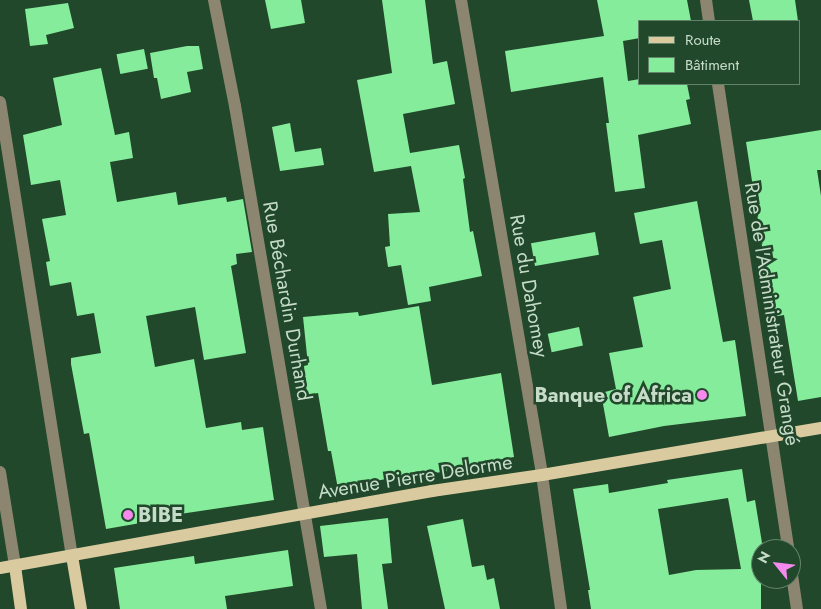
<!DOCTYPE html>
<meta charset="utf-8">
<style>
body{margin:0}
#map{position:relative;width:821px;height:609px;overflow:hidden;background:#21482a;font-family:Jost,sans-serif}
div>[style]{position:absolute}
.building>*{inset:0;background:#85ec9c;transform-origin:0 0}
.minor>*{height:12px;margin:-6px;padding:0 6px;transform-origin:6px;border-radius:6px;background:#8c8570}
.major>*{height:12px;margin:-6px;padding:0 6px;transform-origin:6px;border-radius:6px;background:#dacaa0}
.dots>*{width:14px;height:14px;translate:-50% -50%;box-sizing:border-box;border:2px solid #21482a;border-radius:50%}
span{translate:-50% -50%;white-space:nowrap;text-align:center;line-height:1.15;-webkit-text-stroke:5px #21482a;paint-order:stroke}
.street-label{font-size:20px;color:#c6dcc9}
.poi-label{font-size:20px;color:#c6dcc9;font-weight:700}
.right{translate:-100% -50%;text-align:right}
.left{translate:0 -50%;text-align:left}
.legend{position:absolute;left:638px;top:20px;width:162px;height:65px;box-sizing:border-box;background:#21482a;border:1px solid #63836a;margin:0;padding:6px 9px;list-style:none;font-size:15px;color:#c6dcc9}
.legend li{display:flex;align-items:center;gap:10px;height:25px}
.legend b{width:25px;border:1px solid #63836a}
.north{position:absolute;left:751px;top:539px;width:50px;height:50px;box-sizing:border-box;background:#21482a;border:1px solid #63836a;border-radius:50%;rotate:299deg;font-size:14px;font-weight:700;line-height:20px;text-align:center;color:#c6dcc9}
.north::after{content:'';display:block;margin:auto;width:18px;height:22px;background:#f589ee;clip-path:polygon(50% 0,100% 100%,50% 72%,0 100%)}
</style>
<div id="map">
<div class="building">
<i style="clip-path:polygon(265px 0,301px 0,305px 23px,271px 29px)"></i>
<i style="clip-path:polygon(382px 0,425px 0,433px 64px,447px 61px,455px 104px,403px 114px,410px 153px,459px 145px,465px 178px,463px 179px,470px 232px,473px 231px,482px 276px,429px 287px,431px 301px,408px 305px,401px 265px,388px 267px,385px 247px,390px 246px,388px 214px,420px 212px,411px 166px,374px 172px,357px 80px,392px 73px)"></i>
<i style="clip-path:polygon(597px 0,687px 0,691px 21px,640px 21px,640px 38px,623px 41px,628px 81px,640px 79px,640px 84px,687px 84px,690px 99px,686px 100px,691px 124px,638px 135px,645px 188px,615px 192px,606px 123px,609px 123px,603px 77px,511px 92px,505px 51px,604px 36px)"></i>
<i style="clip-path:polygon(749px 0,795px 0,798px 21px,753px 21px)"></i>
<i style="clip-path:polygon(68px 3px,74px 28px,46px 35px,48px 44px,30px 46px,25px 9px)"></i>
<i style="clip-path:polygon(187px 46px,199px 46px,203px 69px,187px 72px,191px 92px,161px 99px,157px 78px,154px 78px,150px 53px)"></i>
<i style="left:144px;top:49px;width:20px;height:28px;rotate:79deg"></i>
<i style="clip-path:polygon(101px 68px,115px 135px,129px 132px,133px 158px,110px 162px,117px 202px,176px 192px,178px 205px,226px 197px,227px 202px,243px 199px,252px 252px,236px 254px,237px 264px,231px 266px,246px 353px,204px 360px,195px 307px,146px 316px,155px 367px,194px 359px,206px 428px,241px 422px,242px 430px,263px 427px,274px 500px,180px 514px,181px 516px,106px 529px,89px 433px,84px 434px,71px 364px,71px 358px,101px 353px,94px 313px,77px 316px,71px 282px,50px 286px,46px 262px,50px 261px,42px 219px,66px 215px,60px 180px,31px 185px,23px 135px,62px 125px,53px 78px)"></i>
<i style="clip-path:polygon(290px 123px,295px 152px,321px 148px,324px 165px,280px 171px,272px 127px)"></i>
<i style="clip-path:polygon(821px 130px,821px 170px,817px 170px,821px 196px,821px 397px,798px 401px,784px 315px,767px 318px,760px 273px,766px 272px,746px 142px)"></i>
<i style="clip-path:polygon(697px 201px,723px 342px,735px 340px,746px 416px,664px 426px,609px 437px,601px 393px,616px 389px,609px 353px,643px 347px,633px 297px,671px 289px,662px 240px,640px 244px,634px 213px)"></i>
<i style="left:595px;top:232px;width:23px;height:65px;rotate:80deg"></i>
<i style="clip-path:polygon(419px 306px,432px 385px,501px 373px,514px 457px,446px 469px,447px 471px,401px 479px,400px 476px,338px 489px,331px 451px,328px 451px,318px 393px,307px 395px,304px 366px,308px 365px,303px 317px,358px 312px,359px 316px)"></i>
<i style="left:579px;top:327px;width:19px;height:32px;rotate:78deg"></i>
<i style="clip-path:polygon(evenodd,742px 469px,747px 502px,755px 500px,763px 549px,761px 549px,761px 609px,591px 609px,588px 590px,590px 590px,573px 489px,608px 484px,609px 493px,668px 483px,667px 480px,742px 469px,728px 498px,741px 569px,696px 570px,669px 575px,658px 509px,728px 498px)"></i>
<i style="clip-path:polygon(388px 518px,392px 563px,382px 564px,388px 609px,362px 609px,357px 554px,324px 557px,320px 526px)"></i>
<i style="clip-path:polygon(463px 519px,472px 567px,484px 565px,487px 580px,494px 578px,500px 609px,445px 609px,427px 526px)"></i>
<i style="clip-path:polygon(288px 550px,293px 586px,225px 596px,227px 609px,120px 609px,114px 568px,194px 556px,195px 564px)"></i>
</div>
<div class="minor">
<i style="left:214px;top:0;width:108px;rotate:78.8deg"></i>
<i style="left:235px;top:106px;width:510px;rotate:80.3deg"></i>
<i style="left:461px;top:0;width:482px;rotate:80.3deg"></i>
<i style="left:542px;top:475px;width:135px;rotate:81.9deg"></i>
<i style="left:706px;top:0;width:21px;rotate:82deg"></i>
<i style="left:718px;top:84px;width:470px;rotate:81.4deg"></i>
<i style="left:0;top:102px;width:460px;rotate:81deg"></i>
<i style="left:0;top:472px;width:95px;rotate:80.9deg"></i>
<i style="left:791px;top:568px;width:41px;rotate:81.7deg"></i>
</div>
<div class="major">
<i style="left:72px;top:556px;width:54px;rotate:80.4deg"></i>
<i style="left:15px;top:566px;width:43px;rotate:82.1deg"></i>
<i style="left:0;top:568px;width:439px;rotate:-10.1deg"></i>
<i style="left:432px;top:491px;width:111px;rotate:-8.3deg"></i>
<i style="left:542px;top:475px;width:283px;rotate:-9.6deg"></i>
</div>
<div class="dots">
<i style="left:702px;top:395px;background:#f589ee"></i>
<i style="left:128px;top:515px;background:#f589ee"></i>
</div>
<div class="street-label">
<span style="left:529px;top:286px;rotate:80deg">Rue du Dahomey</span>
<span style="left:287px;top:301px;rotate:80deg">Rue Béchardin Durhand</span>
<span style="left:772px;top:314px;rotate:81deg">Rue de l'Administrateur Grangé</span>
<span style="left:415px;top:477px;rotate:-9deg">Avenue Pierre Delorme</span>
</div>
<div class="poi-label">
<span class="right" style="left:692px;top:395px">Banque of Africa</span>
<span class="left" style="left:138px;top:515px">BIBE</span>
</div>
<ul class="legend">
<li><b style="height:6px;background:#dacaa0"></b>Route</li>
<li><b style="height:14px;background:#85ec9c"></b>Bâtiment</li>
</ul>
<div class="north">N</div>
</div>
